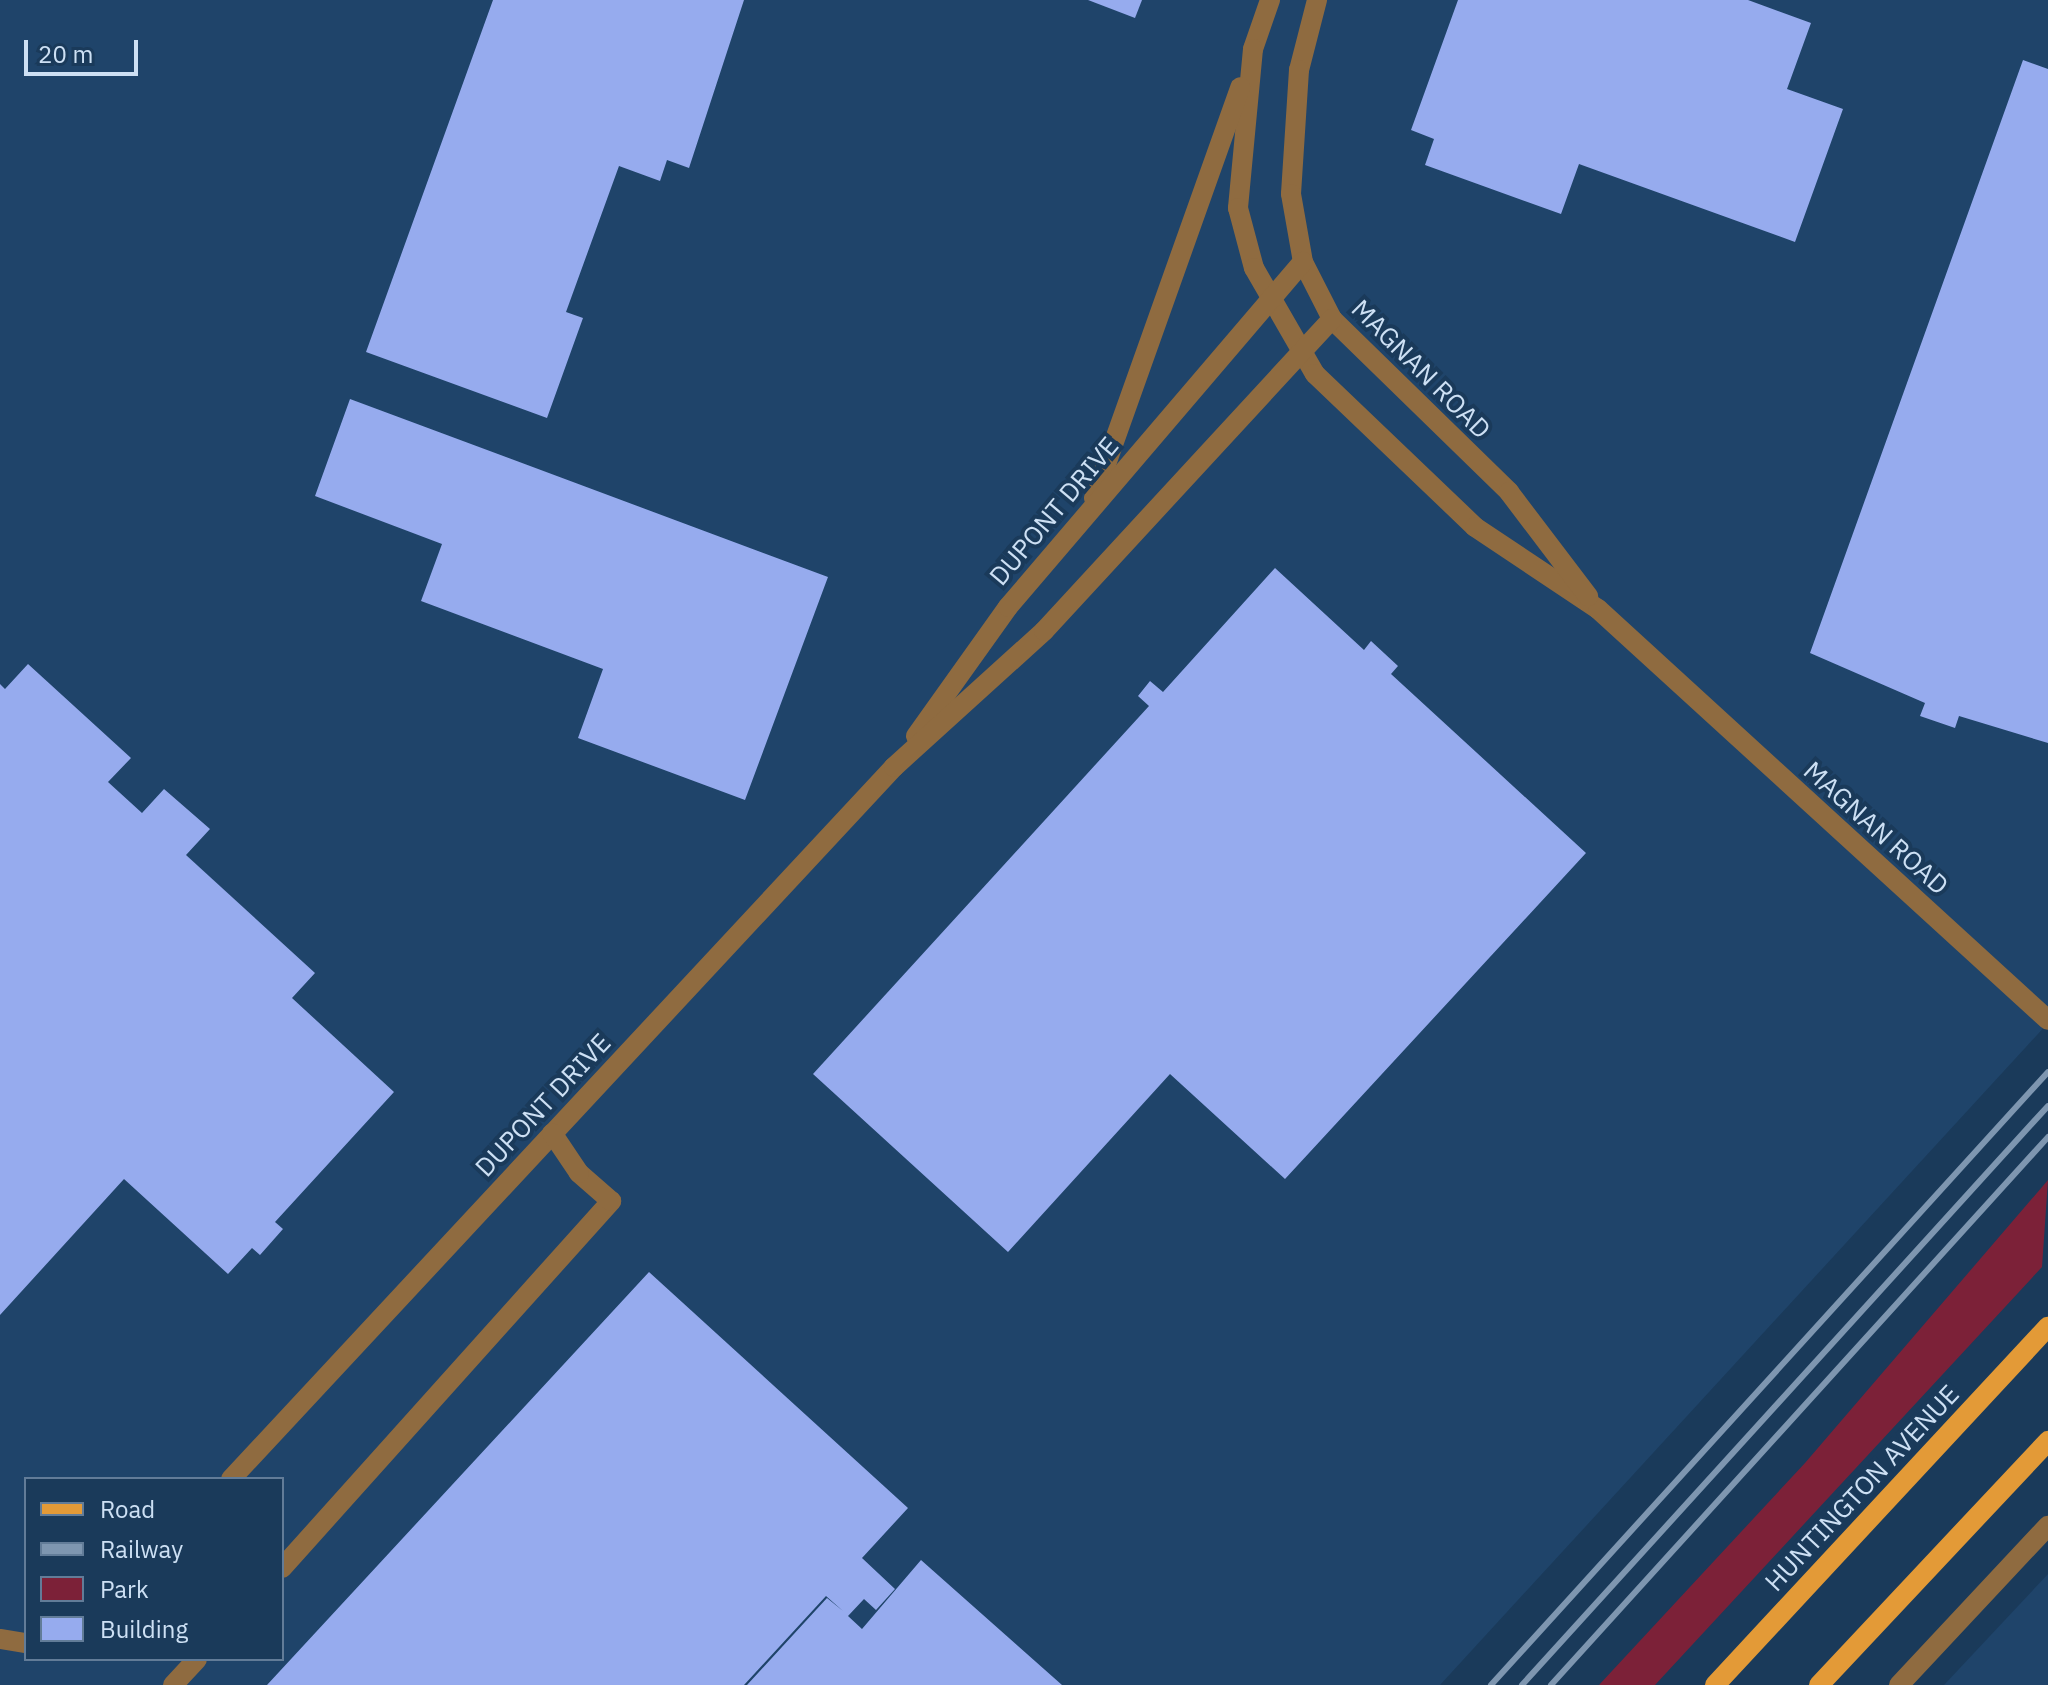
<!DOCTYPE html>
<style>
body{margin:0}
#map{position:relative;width:2048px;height:1685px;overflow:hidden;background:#1a3a5a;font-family:"IBM Plex Sans",sans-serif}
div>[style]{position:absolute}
.built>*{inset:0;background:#1f446a}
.green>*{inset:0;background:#7c2138}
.building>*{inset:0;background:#96abee}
.minor>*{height:20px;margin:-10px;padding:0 10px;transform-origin:10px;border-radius:10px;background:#8f6b40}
.major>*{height:20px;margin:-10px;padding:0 10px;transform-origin:10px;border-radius:10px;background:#e39a37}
.rail>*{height:6px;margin:-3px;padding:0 3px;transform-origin:3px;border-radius:3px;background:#7e96b0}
span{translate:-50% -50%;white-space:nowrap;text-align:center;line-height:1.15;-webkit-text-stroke:8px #1a3a5a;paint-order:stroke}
.street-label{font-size:26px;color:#cde0f4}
.legend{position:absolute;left:24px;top:1477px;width:260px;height:184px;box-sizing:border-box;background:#1a3a5a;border:2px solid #627c98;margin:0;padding:10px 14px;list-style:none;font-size:24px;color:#cde0f4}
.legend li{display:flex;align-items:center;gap:16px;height:40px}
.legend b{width:40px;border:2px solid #627c98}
.scale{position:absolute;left:24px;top:40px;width:114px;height:36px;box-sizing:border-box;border:4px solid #cde0f4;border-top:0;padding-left:10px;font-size:24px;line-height:28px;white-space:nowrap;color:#cde0f4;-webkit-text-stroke:6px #1a3a5a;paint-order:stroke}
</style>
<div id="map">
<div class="built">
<i style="clip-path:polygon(evenodd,0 0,2048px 0,2048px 1023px,1440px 1685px,0 1685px,0 0,26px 1479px,282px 1479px,282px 1659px,26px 1659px,26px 1479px)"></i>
<i style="clip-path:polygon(2048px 1574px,2048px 1685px,1944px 1685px)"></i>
</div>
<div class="green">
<i style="clip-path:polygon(2048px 1180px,2042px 1267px,1655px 1685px,1599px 1685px,1805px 1463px)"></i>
</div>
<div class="building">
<i style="clip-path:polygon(493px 0,744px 0,689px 168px,667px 160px,660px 181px,619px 166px,566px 312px,583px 318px,547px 418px,366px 352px)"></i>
<i style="clip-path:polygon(1088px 0,1142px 0,1135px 18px)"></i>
<i style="clip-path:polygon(1458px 0,1748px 0,1811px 23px,1787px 89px,1843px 109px,1795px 242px,1579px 164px,1561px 214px,1425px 165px,1434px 139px,1411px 130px)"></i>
<i style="clip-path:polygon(2023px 60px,2048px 69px,2048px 743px,1959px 716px,1955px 728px,1920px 716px,1925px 703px,1810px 653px)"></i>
<i style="clip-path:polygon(350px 399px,828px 577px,745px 800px,578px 738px,603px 669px,421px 601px,442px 544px,315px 496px)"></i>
<i style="clip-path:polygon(1275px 568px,1364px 650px,1371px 641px,1398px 666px,1391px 674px,1586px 853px,1285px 1179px,1170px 1074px,1008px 1252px,813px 1074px,1149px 706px,1138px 696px,1150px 681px,1163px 692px)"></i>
<i style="clip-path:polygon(28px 664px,131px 758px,108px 782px,142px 813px,164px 789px,210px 829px,186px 855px,315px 973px,292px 998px,394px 1092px,275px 1222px,283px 1229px,260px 1255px,252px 1248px,228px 1274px,124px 1179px,0 1315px,0 684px,5px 689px)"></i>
<i style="clip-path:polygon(649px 1272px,908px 1508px,862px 1558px,895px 1589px,876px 1610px,864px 1599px,848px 1616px,862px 1629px,921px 1560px,1062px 1685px,747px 1685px,827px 1598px,843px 1611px,826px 1596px,744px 1685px,267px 1685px)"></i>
</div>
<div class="minor">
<i style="left:1270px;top:0;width:52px;rotate:109.1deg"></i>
<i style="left:1253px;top:49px;width:160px;rotate:95.4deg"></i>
<i style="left:1238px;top:208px;width:62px;rotate:75.1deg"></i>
<i style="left:1254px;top:268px;width:122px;rotate:60.1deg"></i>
<i style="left:1315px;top:374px;width:221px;rotate:43.7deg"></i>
<i style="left:1475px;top:527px;width:148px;rotate:33.7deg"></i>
<i style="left:1598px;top:609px;width:609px;rotate:42.41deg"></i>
<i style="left:1317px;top:0;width:72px;rotate:104.4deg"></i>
<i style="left:1299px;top:70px;width:124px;rotate:93.7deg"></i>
<i style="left:1291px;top:194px;width:69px;rotate:80deg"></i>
<i style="left:1303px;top:262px;width:64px;rotate:63deg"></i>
<i style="left:1332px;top:319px;width:248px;rotate:44.3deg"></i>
<i style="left:1509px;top:492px;width:131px;rotate:52.8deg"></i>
<i style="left:1094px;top:498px;width:436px;rotate:-70.4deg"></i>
<i style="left:916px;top:736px;width:158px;rotate:-54.5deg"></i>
<i style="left:1008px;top:607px;width:454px;rotate:-49.5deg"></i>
<i style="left:231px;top:1479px;width:973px;rotate:-47.04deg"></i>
<i style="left:894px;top:767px;width:202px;rotate:-42.2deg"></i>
<i style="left:1044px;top:631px;width:425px;rotate:-47.3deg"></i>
<i style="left:282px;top:1568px;width:493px;rotate:-48.1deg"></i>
<i style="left:611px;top:1201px;width:43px;rotate:-138.8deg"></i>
<i style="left:579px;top:1173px;width:48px;rotate:-124deg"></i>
<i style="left:0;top:1639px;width:26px;rotate:9deg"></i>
<i style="left:173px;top:1685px;width:35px;rotate:-47deg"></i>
<i style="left:1899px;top:1685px;width:218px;rotate:-46.9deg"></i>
</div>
<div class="major">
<i style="left:1715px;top:1685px;width:489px;rotate:-47.1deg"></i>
<i style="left:1819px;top:1685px;width:335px;rotate:-46.8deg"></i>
</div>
<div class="rail">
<i style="left:1491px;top:1685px;width:828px;rotate:-47.74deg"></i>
<i style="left:1522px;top:1685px;width:782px;rotate:-47.75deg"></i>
<i style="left:1551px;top:1685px;width:740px;rotate:-47.79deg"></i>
</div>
<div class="street-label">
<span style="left:1421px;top:369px;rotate:45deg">MAGNAN ROAD</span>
<span style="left:1054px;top:511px;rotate:-50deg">DUPONT DRIVE</span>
<span style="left:1876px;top:828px;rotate:42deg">MAGNAN ROAD</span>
<span style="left:543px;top:1105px;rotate:-47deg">DUPONT DRIVE</span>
<span style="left:1862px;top:1488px;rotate:-47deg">HUNTINGTON AVENUE</span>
</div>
<ul class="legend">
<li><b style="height:10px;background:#e39a37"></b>Road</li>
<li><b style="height:10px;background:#7e96b0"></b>Railway</li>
<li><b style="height:22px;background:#7c2138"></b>Park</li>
<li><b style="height:22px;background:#96abee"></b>Building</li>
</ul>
<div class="scale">20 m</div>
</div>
